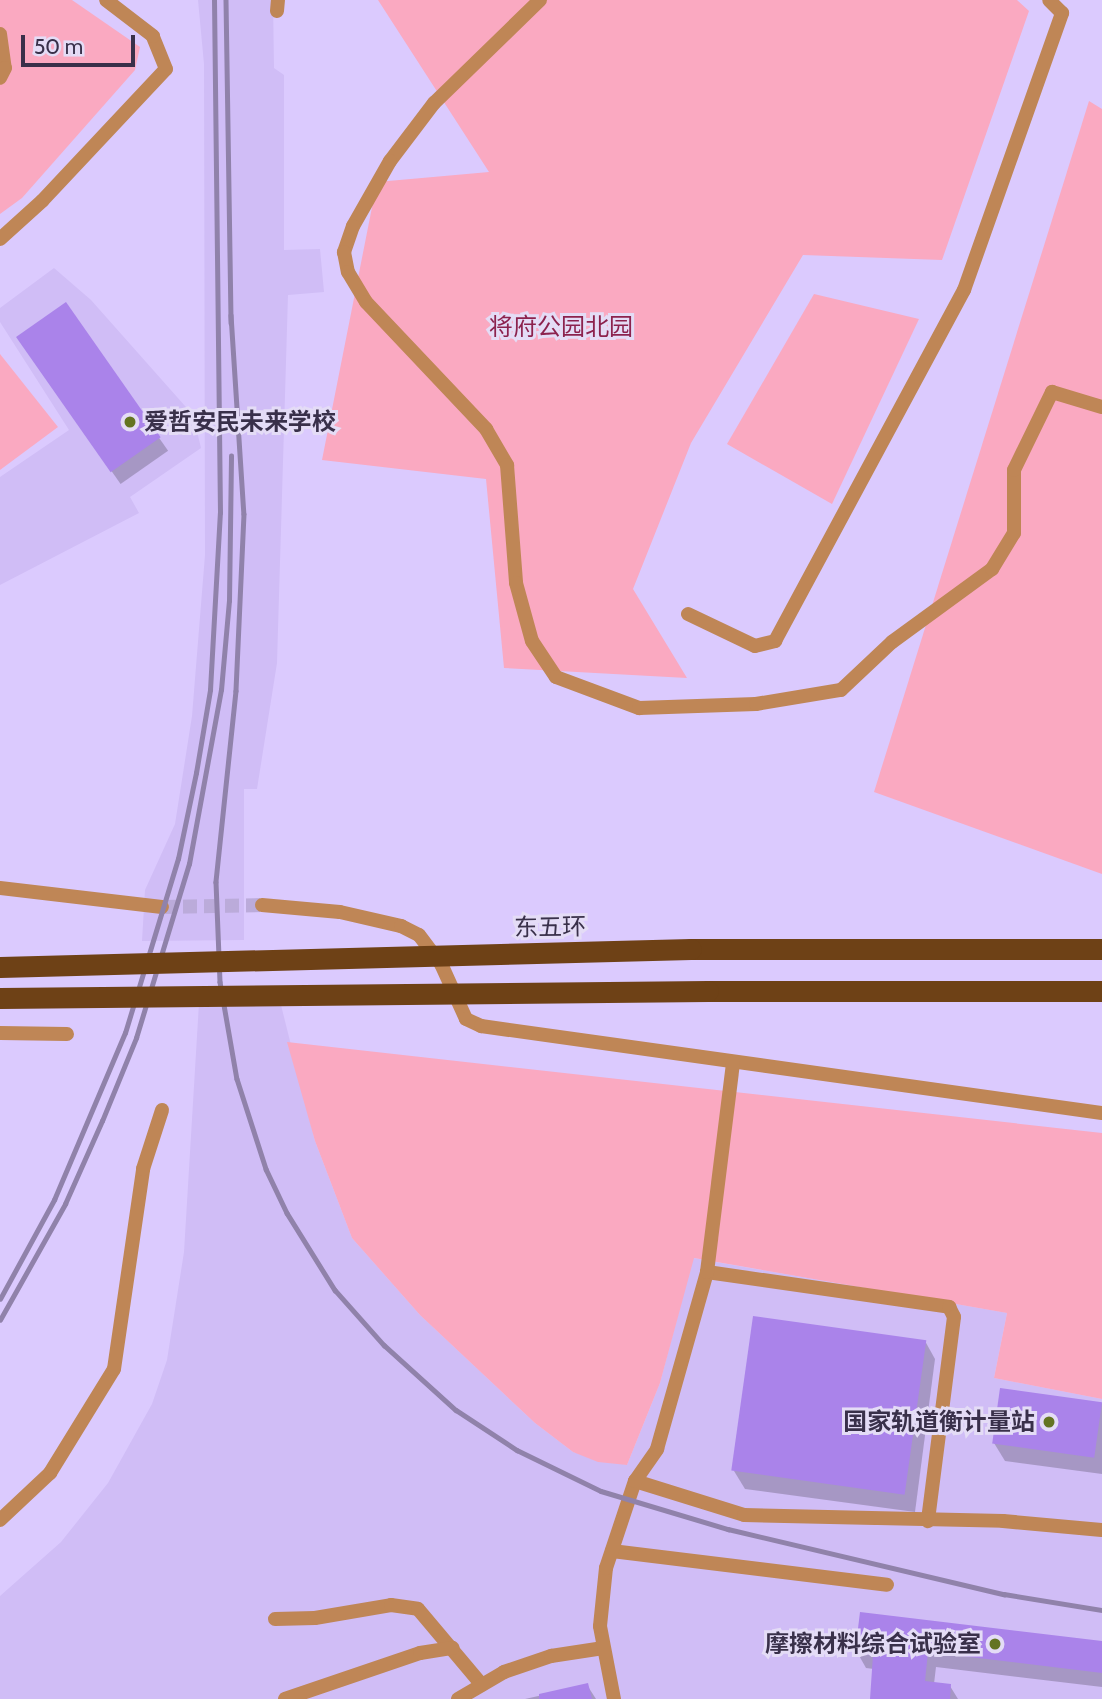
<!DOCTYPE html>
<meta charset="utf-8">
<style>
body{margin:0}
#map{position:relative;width:1102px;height:1699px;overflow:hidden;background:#dbcafe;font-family:Cabin,"Noto Sans SC",sans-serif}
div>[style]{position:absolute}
.built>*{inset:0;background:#d0bdf6}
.green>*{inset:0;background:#faa9c1}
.shadow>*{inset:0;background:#0003;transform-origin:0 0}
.building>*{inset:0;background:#aa83ea;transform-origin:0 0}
.minor-tunnel>*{height:14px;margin-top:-7px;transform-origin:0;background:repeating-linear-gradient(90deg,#bbabda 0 14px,transparent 0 21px)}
.minor>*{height:14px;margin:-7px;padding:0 7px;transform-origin:7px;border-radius:7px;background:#bf8656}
.highway>*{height:21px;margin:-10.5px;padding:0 10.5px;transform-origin:10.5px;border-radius:10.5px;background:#6e4116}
.rail>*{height:4.5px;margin:-2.25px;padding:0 2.25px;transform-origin:2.25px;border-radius:2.25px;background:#9082aa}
.highway-bridge>*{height:21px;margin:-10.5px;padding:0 10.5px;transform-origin:10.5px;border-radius:10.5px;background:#6e4116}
.dots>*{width:19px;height:19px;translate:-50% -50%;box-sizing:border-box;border:4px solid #e4dcf6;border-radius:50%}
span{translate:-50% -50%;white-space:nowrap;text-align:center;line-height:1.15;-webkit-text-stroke:6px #e4dcf6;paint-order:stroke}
.park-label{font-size:24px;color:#8c224e}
.poi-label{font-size:24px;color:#39304a;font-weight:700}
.left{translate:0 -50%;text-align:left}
.right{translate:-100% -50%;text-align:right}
.street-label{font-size:24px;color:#39304a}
.scale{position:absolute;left:21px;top:35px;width:114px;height:32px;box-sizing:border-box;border:4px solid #39304a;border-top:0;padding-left:9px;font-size:21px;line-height:24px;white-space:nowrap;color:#39304a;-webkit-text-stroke:5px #e4dcf6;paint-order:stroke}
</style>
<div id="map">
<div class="built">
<i style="clip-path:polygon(198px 0,273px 0,274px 68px,284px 75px,284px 250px,320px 249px,324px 292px,288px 295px,277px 663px,257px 789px,244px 789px,244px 940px,142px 941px,145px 890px,175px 824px,192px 716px,205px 555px,204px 64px)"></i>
<i style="clip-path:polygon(54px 268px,91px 300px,193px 415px,201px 448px,130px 497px,139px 513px,0 585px,0 477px,69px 430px,0 322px,0 308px)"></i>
<i style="clip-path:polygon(199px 1003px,281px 1005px,315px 1141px,352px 1238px,420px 1315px,535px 1423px,573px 1452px,627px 1465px,660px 1383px,693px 1258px,1007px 1313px,994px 1378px,1102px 1399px,1102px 1699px,0 1699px,0 1596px,61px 1542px,108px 1483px,152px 1404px,167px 1360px,184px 1252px)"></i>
</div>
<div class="green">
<i style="clip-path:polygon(0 0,72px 0,140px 47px,135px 70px,22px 198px,0 214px)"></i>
<i style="clip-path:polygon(378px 0,1017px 0,1029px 11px,942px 260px,803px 255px,691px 443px,633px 589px,687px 678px,504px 668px,486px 479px,322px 460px,377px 182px,489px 172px)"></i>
<i style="clip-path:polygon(1089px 101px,1102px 109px,1102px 874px,874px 792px)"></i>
<i style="clip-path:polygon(814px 294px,919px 319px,832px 504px,727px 444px)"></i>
<i style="clip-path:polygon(0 354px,58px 427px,0 470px)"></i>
<i style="clip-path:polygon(287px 1042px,1102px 1133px,1102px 1399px,994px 1378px,1007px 1313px,694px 1258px,660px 1383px,627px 1465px,598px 1462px,573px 1452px,535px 1423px,420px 1315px,352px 1238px,315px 1141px)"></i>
</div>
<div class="shadow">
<i style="left:66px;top:305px;width:178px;height:58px;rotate:55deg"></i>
<i style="clip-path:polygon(925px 1341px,935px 1359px,915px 1512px,745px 1489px,734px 1471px)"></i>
<i style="clip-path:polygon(1102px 1403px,1102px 1474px,1005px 1461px,994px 1443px)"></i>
<i style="clip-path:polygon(1102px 1643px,1102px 1687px,936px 1667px,934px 1684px,950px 1686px,958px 1699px,871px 1699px,874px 1669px,866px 1668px,857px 1652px)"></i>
<i style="clip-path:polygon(587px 1685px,596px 1699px,525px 1699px)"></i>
</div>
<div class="building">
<i style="left:66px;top:302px;width:165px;height:61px;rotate:55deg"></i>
<i style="left:753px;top:1316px;width:175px;height:156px;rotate:8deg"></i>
<i style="left:1000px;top:1388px;width:103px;height:56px;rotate:8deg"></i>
<i style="clip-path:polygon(860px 1612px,1102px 1641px,1102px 1673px,928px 1652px,925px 1681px,951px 1684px,950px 1699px,870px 1699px,873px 1655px,855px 1653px)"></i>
<i style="clip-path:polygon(588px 1683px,592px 1699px,539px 1699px,539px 1694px)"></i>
</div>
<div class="minor-tunnel">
<i style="left:162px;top:907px;width:100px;rotate:-1.1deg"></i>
</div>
<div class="minor">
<i style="left:540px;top:0;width:148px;rotate:135.8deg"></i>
<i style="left:434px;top:103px;width:73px;rotate:127.2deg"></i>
<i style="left:390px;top:161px;width:75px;rotate:119.6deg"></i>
<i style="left:353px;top:226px;width:28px;rotate:109deg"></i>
<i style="left:344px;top:252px;width:20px;rotate:79deg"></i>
<i style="left:348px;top:272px;width:35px;rotate:59deg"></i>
<i style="left:366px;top:302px;width:175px;rotate:46.6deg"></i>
<i style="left:486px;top:429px;width:42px;rotate:59.7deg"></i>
<i style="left:507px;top:465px;width:118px;rotate:85.6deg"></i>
<i style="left:516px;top:583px;width:60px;rotate:74.6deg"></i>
<i style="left:532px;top:641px;width:43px;rotate:56.3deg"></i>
<i style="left:556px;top:677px;width:89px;rotate:20.5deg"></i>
<i style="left:639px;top:708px;width:117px;rotate:-2deg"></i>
<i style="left:756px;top:704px;width:86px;rotate:-9.4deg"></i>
<i style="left:841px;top:690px;width:70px;rotate:-43.3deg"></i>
<i style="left:892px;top:642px;width:124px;rotate:-36.1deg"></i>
<i style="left:992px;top:569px;width:42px;rotate:-58.6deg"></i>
<i style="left:1014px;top:533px;width:63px;rotate:-90deg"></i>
<i style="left:1014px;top:470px;width:87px;rotate:-64deg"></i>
<i style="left:1052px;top:392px;width:52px;rotate:16.7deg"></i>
<i style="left:277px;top:11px;width:11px;rotate:-85deg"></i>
<i style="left:0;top:34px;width:34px;rotate:82deg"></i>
<i style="left:5px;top:68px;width:11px;rotate:117deg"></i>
<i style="left:0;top:239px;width:57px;rotate:-42.1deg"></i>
<i style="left:42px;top:201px;width:181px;rotate:-46.8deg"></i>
<i style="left:166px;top:69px;width:35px;rotate:-112deg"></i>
<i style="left:153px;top:36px;width:59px;rotate:-142.5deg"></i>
<i style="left:688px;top:614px;width:74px;rotate:25.5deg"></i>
<i style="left:755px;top:646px;width:21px;rotate:-14deg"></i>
<i style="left:775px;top:641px;width:399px;rotate:-61.7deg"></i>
<i style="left:964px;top:290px;width:294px;rotate:-70.5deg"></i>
<i style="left:1062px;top:13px;width:18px;rotate:-135deg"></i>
<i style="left:0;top:888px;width:163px;rotate:6.7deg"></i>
<i style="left:262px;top:905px;width:78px;rotate:5.1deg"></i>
<i style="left:340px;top:912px;width:63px;rotate:12.9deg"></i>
<i style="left:401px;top:926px;width:20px;rotate:27deg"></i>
<i style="left:419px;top:935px;width:39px;rotate:53deg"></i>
<i style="left:442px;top:966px;width:58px;rotate:65.6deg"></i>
<i style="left:466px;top:1019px;width:17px;rotate:25deg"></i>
<i style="left:481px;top:1026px;width:627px;rotate:7.98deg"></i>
<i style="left:0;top:1033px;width:67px;rotate:0.9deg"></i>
<i style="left:707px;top:1272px;width:245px;rotate:8.2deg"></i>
<i style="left:949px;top:1307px;width:11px;rotate:63deg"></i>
<i style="left:954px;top:1317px;width:206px;rotate:97.3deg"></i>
<i style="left:635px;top:1481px;width:114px;rotate:17.3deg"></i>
<i style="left:744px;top:1515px;width:259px;rotate:1.3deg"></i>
<i style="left:1003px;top:1521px;width:99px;rotate:5.2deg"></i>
<i style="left:0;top:1520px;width:69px;rotate:-43.2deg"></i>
<i style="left:50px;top:1473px;width:122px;rotate:-58.4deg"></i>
<i style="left:114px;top:1369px;width:202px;rotate:-81.7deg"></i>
<i style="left:143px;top:1169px;width:62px;rotate:-72.1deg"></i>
<i style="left:612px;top:1551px;width:277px;rotate:7deg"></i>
<i style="left:275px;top:1619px;width:40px;rotate:-1.4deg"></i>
<i style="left:315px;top:1618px;width:77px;rotate:-9.7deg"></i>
<i style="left:391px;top:1605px;width:27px;rotate:8deg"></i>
<i style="left:418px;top:1609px;width:99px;rotate:49.9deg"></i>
<i style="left:285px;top:1699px;width:143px;rotate:-18.8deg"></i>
<i style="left:420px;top:1653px;width:33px;rotate:-9deg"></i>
<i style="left:458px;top:1699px;width:53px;rotate:-30.4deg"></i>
<i style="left:504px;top:1672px;width:50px;rotate:-18.8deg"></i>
<i style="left:551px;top:1656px;width:53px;rotate:-8.7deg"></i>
<i style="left:614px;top:1699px;width:74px;rotate:-100.9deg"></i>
<i style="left:600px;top:1626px;width:58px;rotate:-84.1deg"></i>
<i style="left:606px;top:1568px;width:92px;rotate:-71.6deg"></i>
<i style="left:635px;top:1481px;width:39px;rotate:-55deg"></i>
<i style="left:657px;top:1449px;width:184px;rotate:-74.2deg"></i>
<i style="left:707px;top:1272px;width:210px;rotate:-82.9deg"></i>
</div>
<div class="highway">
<i style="left:691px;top:949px;width:411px"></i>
<i style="left:708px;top:991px;width:394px"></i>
</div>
<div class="rail">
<i style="left:226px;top:0;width:323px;rotate:89.1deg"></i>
<i style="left:231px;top:315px;width:199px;rotate:86.3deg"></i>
<i style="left:244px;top:514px;width:177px;rotate:92.6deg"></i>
<i style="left:236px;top:691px;width:192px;rotate:96deg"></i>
<i style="left:216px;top:882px;width:100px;rotate:87.7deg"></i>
<i style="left:220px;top:982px;width:98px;rotate:80.1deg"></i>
<i style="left:237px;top:1079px;width:95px;rotate:72.1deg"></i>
<i style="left:266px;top:1169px;width:49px;rotate:64.5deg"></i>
<i style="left:287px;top:1213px;width:91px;rotate:58.1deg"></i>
<i style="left:335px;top:1290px;width:74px;rotate:48.3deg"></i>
<i style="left:384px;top:1345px;width:97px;rotate:42.1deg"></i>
<i style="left:456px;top:1410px;width:73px;rotate:33.3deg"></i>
<i style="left:517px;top:1450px;width:93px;rotate:26deg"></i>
<i style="left:601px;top:1491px;width:133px;rotate:16.7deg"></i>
<i style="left:728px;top:1529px;width:284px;rotate:13.3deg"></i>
<i style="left:1004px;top:1594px;width:99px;rotate:9.3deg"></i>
<i style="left:0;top:1299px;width:113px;rotate:-61.4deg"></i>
<i style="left:54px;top:1200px;width:181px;rotate:-67deg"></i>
<i style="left:125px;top:1033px;width:182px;rotate:-73.1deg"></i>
<i style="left:178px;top:859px;width:88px;rotate:-78.2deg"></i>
<i style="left:196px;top:773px;width:84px;rotate:-80.4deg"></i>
<i style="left:210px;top:690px;width:177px;rotate:-86.8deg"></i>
<i style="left:220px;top:513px;width:513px;rotate:-90.67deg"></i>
<i style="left:0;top:1320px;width:133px;rotate:-60.7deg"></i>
<i style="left:65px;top:1204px;width:91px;rotate:-66deg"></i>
<i style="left:102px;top:1121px;width:90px;rotate:-67.7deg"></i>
<i style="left:136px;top:1038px;width:182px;rotate:-73.1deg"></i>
<i style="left:189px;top:864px;width:177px;rotate:-79.6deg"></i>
<i style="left:221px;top:690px;width:89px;rotate:-84.9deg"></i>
<i style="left:229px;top:601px;width:145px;rotate:-89.2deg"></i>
</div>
<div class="highway-bridge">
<i style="left:0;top:967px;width:691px;rotate:-1.49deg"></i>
<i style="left:0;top:998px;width:708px;rotate:-0.57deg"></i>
</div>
<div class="dots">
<i style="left:130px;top:422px;background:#647422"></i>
<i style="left:1049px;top:1422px;background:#647422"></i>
<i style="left:995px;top:1644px;background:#647422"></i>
</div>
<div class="park-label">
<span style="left:561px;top:327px">将府公园北园</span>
</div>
<div class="poi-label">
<span class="left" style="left:144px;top:422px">爱哲安民未来学校</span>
<span class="right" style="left:1035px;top:1422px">国家轨道衡计量站</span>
<span class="right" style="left:981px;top:1644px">摩擦材料综合试验室</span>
</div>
<div class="street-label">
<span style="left:550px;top:927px;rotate:-1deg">东五环</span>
</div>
<div class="scale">50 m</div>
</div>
